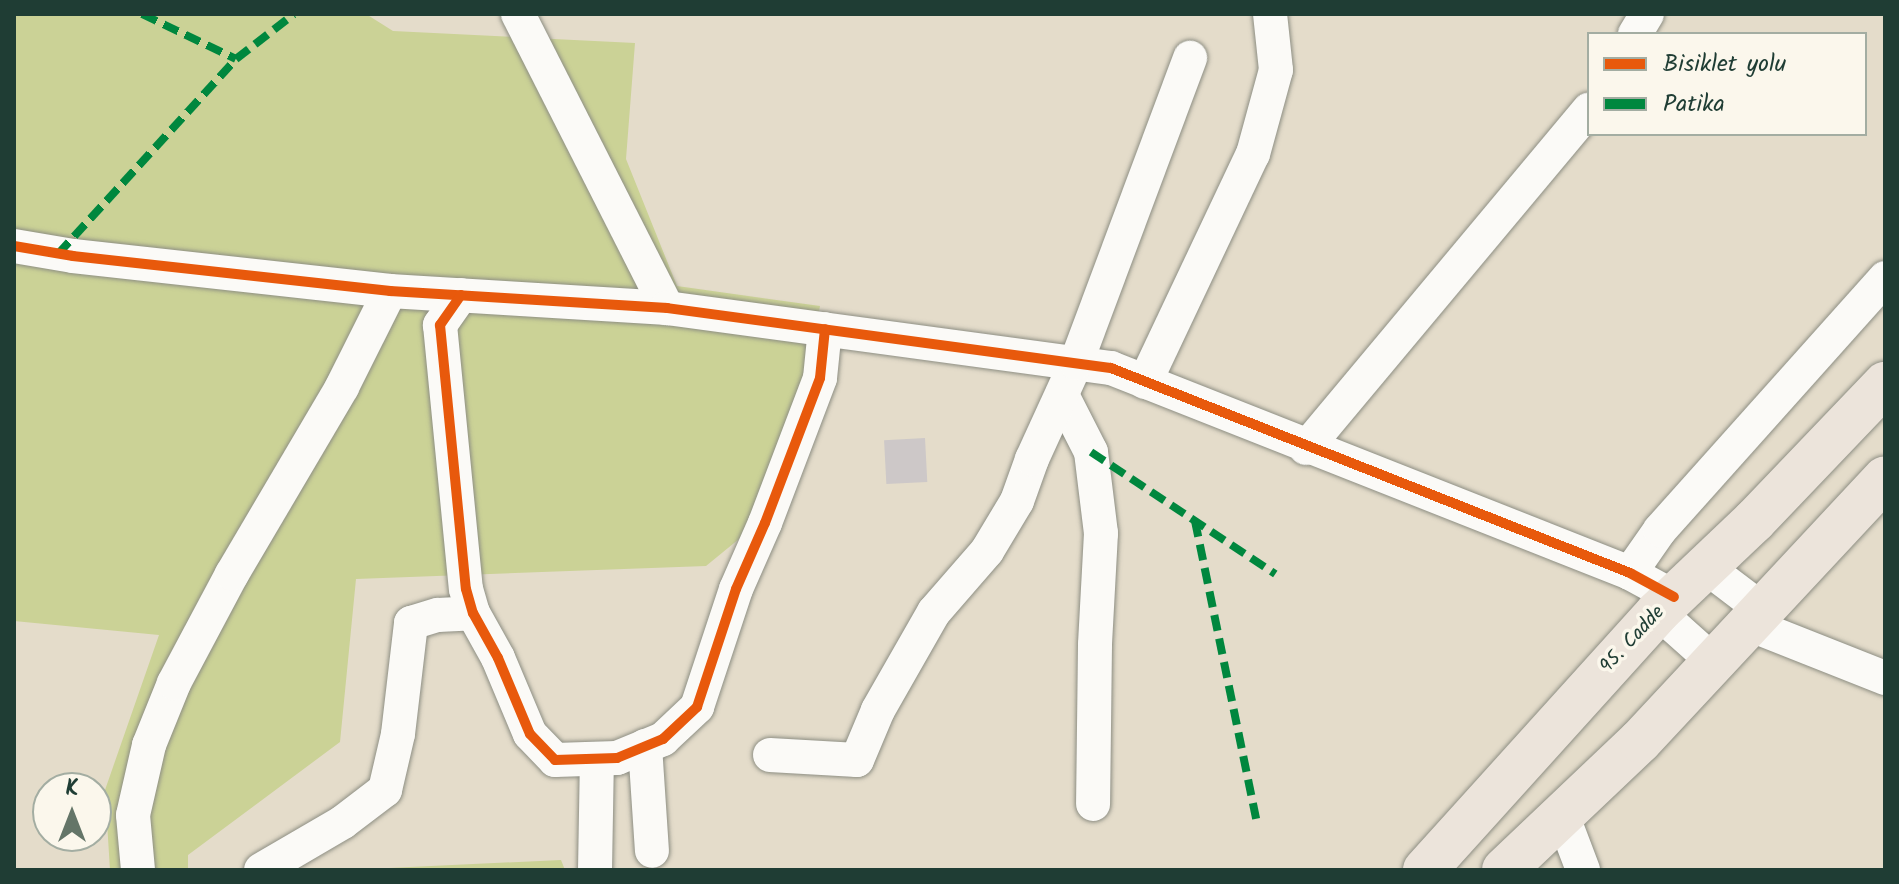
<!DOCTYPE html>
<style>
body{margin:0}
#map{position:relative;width:1899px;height:884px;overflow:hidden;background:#e4dcca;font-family:Kalam,sans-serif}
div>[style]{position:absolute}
.green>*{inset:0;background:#cbd296}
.building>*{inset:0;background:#cdc8c8;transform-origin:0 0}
.roads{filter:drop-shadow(0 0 2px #8d8e83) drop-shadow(0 0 2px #8d8e83)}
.minor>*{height:34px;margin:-17px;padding:0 17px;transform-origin:17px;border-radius:17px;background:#fbfaf7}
.major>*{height:44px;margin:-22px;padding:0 22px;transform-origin:22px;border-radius:22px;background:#ece4db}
.quiet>*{height:8px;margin-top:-4px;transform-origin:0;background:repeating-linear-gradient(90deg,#00873e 0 16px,transparent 0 24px)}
.cycleway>*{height:10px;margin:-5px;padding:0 5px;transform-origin:5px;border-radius:5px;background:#e8590c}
span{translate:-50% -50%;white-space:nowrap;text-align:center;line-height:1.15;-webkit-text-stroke:7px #fbf7ec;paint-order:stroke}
.street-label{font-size:20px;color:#1f3d34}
.frame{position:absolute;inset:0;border:16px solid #1f3d34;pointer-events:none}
.legend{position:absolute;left:1587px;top:32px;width:280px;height:104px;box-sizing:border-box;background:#fbf7ec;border:2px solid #a3ada2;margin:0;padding:10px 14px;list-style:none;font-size:24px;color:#1f3d34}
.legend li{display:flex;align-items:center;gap:16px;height:40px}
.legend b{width:40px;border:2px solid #a3ada2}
.north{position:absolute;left:32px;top:772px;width:80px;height:80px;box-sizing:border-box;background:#fbf7ec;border:2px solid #a3ada2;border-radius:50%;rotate:0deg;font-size:22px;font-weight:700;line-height:32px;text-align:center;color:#1f3d34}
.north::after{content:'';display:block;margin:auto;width:28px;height:36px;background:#647568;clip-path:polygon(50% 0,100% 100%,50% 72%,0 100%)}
</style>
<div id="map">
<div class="green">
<i style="clip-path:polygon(14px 14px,366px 14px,393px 31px,635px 43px,626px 159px,677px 286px,820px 306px,807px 378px,750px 530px,706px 566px,356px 579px,340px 742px,188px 855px,188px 870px,110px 870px,105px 790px,159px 635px,14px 621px)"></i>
<i style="clip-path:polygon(561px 860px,565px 870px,388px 870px,389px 868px)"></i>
</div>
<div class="building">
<i style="left:925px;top:438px;width:44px;height:41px;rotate:87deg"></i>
</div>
<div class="roads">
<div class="minor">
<i style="left:518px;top:14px;width:330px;rotate:63.1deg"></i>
<i style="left:1635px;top:34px;width:23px;rotate:-59deg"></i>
<i style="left:14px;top:246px;width:60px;rotate:9.6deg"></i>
<i style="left:73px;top:256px;width:319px;rotate:6.3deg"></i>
<i style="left:390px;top:291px;width:278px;rotate:3.5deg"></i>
<i style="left:667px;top:308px;width:448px;rotate:7.7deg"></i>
<i style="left:1111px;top:368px;width:558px;rotate:21.55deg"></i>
<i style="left:1630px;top:573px;width:50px;rotate:28.6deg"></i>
<i style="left:461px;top:295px;width:37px;rotate:125deg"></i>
<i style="left:440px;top:325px;width:265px;rotate:84.4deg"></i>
<i style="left:466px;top:589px;width:25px;rotate:74deg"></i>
<i style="left:473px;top:613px;width:51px;rotate:60.9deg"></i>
<i style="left:498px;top:658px;width:82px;rotate:67.2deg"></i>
<i style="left:530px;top:734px;width:36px;rotate:46deg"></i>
<i style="left:555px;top:760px;width:62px;rotate:-1.8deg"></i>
<i style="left:617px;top:758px;width:50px;rotate:-22.4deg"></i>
<i style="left:663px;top:739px;width:47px;rotate:-43.3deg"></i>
<i style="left:697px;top:707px;width:124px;rotate:-71.7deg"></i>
<i style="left:736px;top:589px;width:72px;rotate:-66.3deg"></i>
<i style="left:765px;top:523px;width:155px;rotate:-69.2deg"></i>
<i style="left:820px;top:378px;width:49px;rotate:-84.2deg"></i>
<i style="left:1145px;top:382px;width:252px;rotate:-64.7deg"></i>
<i style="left:1253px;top:154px;width:87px;rotate:-74.7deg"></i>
<i style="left:1276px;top:70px;width:56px;rotate:-96.1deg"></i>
<i style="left:1062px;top:395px;width:64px;rotate:63deg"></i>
<i style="left:1091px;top:452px;width:82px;rotate:83deg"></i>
<i style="left:1101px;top:533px;width:112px;rotate:93.1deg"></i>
<i style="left:1095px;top:645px;width:159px;rotate:90.7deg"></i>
<i style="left:1306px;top:448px;width:441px;rotate:-50.1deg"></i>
<i style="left:1706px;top:567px;width:73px;rotate:37.2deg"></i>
<i style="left:1630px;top:573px;width:52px;rotate:-55.1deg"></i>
<i style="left:1660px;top:530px;width:338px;rotate:-48.2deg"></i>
<i style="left:1658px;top:612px;width:76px;rotate:41.8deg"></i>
<i style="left:1751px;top:625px;width:144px;rotate:21.6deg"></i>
<i style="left:645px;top:746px;width:105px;rotate:86.2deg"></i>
<i style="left:770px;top:755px;width:87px;rotate:3.3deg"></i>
<i style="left:857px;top:760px;width:54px;rotate:-67.2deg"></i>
<i style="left:878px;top:710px;width:113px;rotate:-60.3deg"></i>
<i style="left:934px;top:612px;width:81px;rotate:-49deg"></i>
<i style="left:987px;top:551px;width:58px;rotate:-59deg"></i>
<i style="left:1017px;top:501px;width:45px;rotate:-70.3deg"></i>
<i style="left:1032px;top:459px;width:106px;rotate:-65.4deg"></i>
<i style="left:1076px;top:363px;width:326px;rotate:-69.5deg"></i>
<i style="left:1563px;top:817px;width:57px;rotate:69.3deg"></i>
<i style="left:138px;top:870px;width:55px;rotate:-95.2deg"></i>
<i style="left:133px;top:815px;width:72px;rotate:-77.1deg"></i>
<i style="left:149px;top:745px;width:67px;rotate:-68deg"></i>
<i style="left:174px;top:683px;width:123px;rotate:-62deg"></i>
<i style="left:232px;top:574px;width:217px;rotate:-59.5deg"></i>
<i style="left:342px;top:387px;width:107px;rotate:-63.4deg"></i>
<i style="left:261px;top:870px;width:95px;rotate:-30.3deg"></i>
<i style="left:343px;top:822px;width:53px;rotate:-37.3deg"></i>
<i style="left:385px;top:790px;width:57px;rotate:-76.9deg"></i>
<i style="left:398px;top:734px;width:112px;rotate:-83.3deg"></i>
<i style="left:411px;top:623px;width:28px;rotate:-17deg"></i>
<i style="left:438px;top:615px;width:35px;rotate:-3deg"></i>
<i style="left:595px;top:870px;width:111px;rotate:-89deg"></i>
</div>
<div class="major">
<i style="left:1425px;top:870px;width:348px;rotate:-47.9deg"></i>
<i style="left:1658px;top:612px;width:132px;rotate:-43.5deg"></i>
<i style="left:1754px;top:521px;width:190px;rotate:-46.3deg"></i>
<i style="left:1504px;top:870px;width:187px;rotate:-43.5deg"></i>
<i style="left:1640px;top:741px;width:359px;rotate:-47deg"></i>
</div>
</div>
<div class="quiet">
<i style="left:142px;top:14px;width:104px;rotate:25.6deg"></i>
<i style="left:58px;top:254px;width:264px;rotate:-47.6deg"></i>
<i style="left:236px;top:59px;width:73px;rotate:-37.8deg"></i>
<i style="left:1091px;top:452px;width:221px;rotate:33.5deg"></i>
<i style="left:1195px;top:521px;width:307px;rotate:78.4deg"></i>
</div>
<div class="cycleway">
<i style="left:14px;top:246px;width:60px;rotate:9.6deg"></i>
<i style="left:73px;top:256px;width:319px;rotate:6.3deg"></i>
<i style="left:390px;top:291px;width:278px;rotate:3.5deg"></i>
<i style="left:667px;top:308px;width:448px;rotate:7.7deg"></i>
<i style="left:1111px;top:368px;width:558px;rotate:21.55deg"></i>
<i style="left:1630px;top:573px;width:50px;rotate:28.6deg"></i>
<i style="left:461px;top:295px;width:37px;rotate:125deg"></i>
<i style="left:440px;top:325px;width:265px;rotate:84.4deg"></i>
<i style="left:466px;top:589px;width:25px;rotate:74deg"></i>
<i style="left:473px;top:613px;width:51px;rotate:60.9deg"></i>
<i style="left:498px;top:658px;width:82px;rotate:67.2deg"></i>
<i style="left:530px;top:734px;width:36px;rotate:46deg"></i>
<i style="left:555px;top:760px;width:62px;rotate:-1.8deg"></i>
<i style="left:617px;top:758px;width:50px;rotate:-22.4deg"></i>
<i style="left:663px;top:739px;width:47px;rotate:-43.3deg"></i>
<i style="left:697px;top:707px;width:124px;rotate:-71.7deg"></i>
<i style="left:736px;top:589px;width:72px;rotate:-66.3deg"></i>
<i style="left:765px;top:523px;width:155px;rotate:-69.2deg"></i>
<i style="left:820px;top:378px;width:49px;rotate:-84.2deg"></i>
</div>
<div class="street-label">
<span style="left:1633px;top:640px;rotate:-47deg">95. Cadde</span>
</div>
<div class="frame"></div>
<ul class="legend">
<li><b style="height:10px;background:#e8590c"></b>Bisiklet yolu</li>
<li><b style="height:10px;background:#00873e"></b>Patika</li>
</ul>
<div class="north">K</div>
</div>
